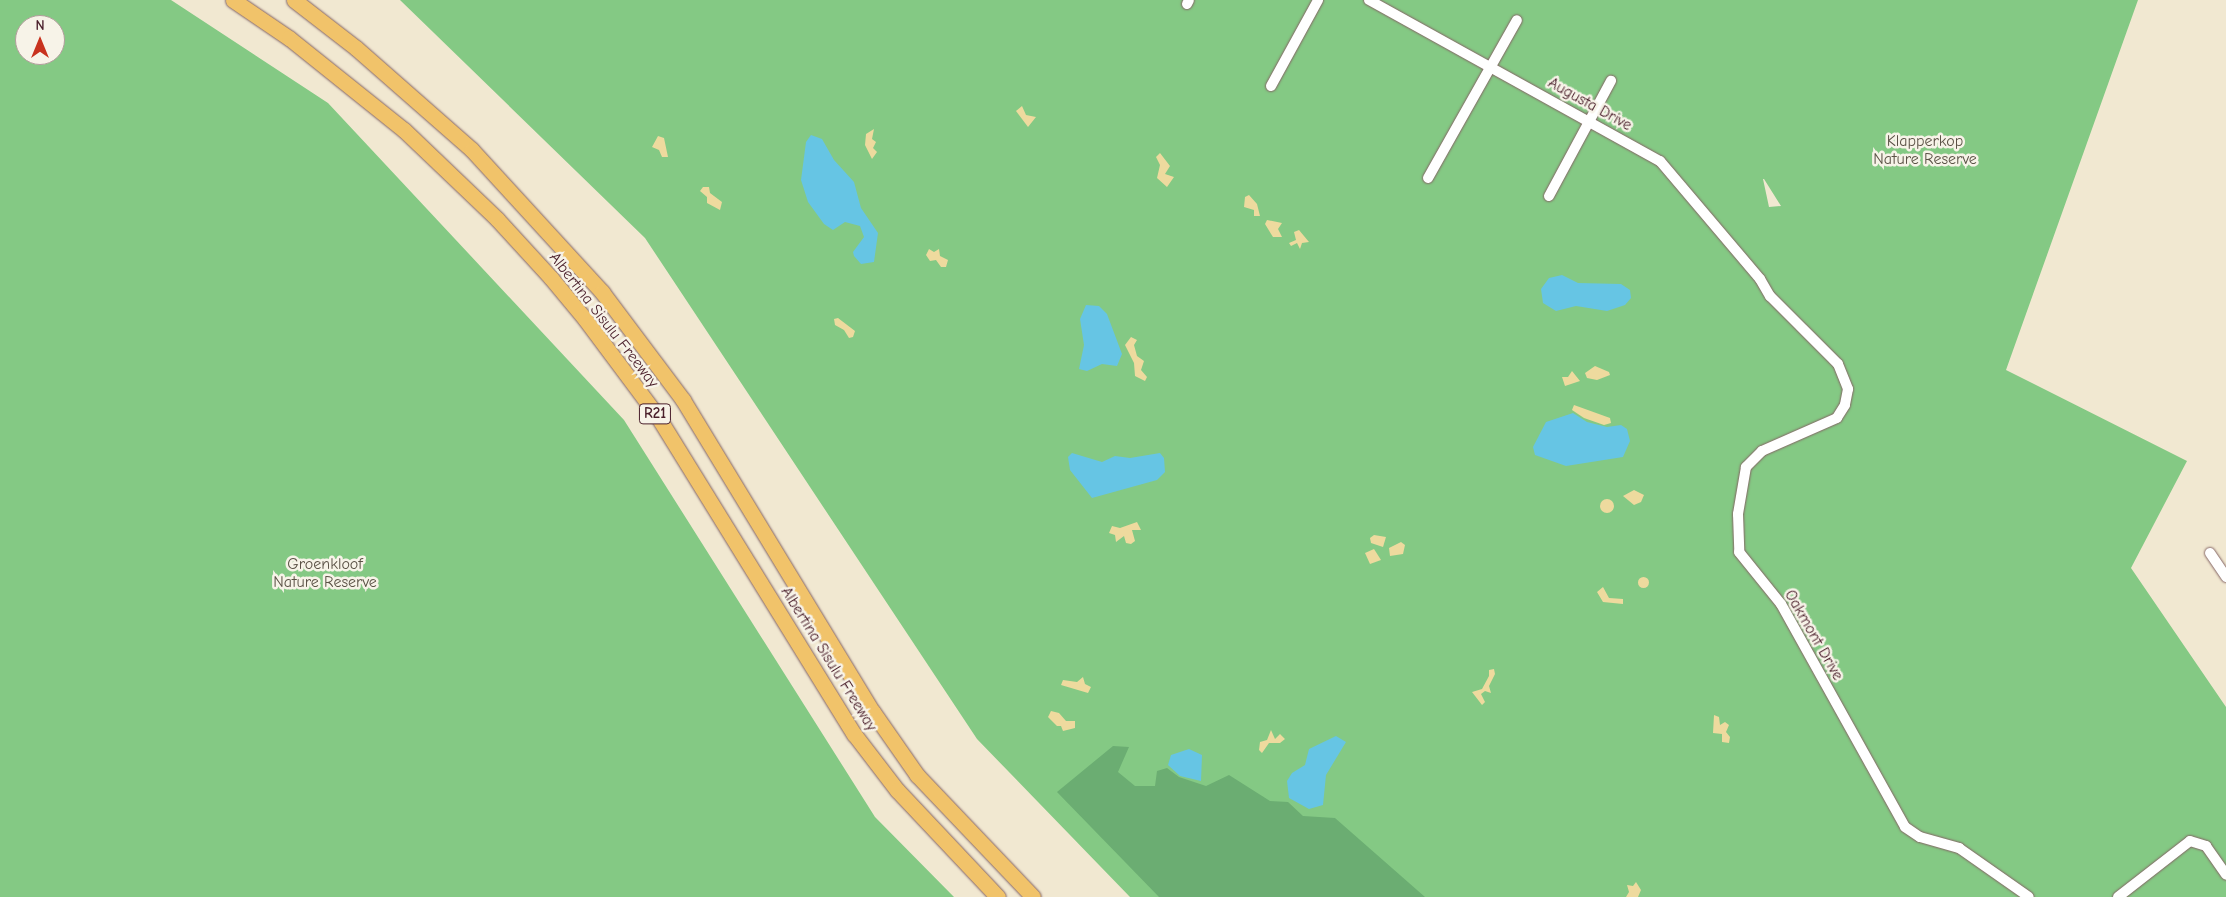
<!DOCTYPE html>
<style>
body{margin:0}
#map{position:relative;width:2226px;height:897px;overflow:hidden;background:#f1e8d1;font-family:"Comic Neue",sans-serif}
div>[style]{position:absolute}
.green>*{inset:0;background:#84c984}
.forest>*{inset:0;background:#6bad72}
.sand>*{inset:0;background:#eeda9e}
.round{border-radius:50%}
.water>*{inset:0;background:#66c5e4}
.roads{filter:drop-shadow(0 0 1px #846565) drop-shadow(0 0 1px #846565)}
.minor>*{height:10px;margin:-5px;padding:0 5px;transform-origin:5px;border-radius:5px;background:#fff}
.highway>*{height:15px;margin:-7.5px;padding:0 7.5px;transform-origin:7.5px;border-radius:7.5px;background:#f1c36a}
span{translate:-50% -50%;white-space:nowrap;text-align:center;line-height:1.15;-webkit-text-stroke:5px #f7f3e8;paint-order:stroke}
.shield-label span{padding:1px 4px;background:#f7f3e8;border:1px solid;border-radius:4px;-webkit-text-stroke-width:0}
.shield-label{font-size:15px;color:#4a1f2b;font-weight:700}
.street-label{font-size:16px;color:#4a1f2b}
.park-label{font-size:16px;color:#5b5246}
.north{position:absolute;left:15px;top:15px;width:50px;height:50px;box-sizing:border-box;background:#f7f3e8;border:1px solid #b29e9c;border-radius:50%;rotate:0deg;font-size:14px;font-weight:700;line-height:20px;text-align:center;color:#4a1f2b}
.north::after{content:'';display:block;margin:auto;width:18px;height:22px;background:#c8321e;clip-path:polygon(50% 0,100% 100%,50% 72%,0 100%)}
</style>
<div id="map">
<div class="green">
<i style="clip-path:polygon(evenodd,0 0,171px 0,328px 103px,624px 420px,875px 817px,954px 897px,0 897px,0 0,25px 25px,55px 25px,55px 55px,25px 55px,25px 25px)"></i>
<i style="clip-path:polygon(evenodd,400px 0,2138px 0,2006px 370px,2187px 461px,2131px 568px,2226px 707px,2226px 897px,1130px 897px,977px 739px,645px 238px,400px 0,1763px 179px,1764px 179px,1781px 206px,1769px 207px,1763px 179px)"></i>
</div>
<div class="forest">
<i style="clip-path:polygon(1113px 746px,1129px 747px,1118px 772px,1135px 786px,1155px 786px,1157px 771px,1167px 768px,1179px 777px,1206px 786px,1229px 775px,1270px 801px,1288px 802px,1303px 816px,1335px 818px,1425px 897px,1159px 897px,1057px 792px)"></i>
</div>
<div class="sand">
<i style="clip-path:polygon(1022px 106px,1026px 115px,1036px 117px,1028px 127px,1016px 111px)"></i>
<i style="clip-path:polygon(874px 129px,872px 139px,876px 142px,873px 148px,877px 152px,872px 159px,865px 145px,866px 134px)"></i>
<i style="clip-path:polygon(658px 136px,664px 138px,668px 157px,662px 157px,659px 150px,652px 147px)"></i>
<i style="clip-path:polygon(1160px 153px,1170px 166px,1165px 174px,1174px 177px,1167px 187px,1157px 178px,1160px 165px,1156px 157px)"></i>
<i style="clip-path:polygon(703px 187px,709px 187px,710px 193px,722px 202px,720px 210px,707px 203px,707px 197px,700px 191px)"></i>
<i style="clip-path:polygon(1245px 197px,1249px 195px,1257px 204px,1260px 216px,1254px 216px,1254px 210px,1244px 207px)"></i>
<i style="clip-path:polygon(1267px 220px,1282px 223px,1278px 229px,1282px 237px,1273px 237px,1265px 224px)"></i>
<i style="clip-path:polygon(1299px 230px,1309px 242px,1302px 243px,1300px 249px,1297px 243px,1291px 246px,1289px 243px,1296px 240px,1294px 232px)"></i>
<i style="clip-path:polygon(929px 249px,934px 252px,939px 249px,940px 256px,948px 260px,946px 267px,941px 267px,936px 260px,930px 261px,926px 255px)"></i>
<i style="clip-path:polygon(838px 318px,855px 331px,853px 337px,849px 338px,844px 330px,835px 325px,834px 319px)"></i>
<i style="clip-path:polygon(1131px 337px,1137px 340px,1134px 345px,1137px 356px,1144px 361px,1141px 370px,1147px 377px,1145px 381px,1135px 376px,1134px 363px,1125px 345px)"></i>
<i style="clip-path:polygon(1595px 366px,1609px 372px,1610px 375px,1597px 380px,1587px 378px,1585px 373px)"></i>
<i style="clip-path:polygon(1572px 371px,1580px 381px,1565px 386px,1562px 377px,1568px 377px)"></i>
<i style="clip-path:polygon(1574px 405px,1610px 418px,1611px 423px,1604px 425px,1584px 418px,1572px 410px)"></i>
<i style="clip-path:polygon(1634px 490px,1644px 495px,1641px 502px,1634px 505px,1623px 496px)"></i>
<i class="round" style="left:1600px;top:499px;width:14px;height:14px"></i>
<i style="clip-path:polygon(1137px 522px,1141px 530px,1132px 530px,1135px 541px,1131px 544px,1126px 543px,1124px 536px,1116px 542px,1115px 535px,1109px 533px,1112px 526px,1120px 528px)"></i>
<i style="clip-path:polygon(1374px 535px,1386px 537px,1383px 547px,1371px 543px,1370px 538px)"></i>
<i style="clip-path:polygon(1401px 542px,1405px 545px,1403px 554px,1390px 556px,1389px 548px)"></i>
<i style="clip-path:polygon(1374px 549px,1381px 560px,1370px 564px,1365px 553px)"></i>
<i class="round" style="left:1637.5px;top:576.5px;width:11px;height:11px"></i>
<i style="clip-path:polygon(1603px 587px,1609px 598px,1623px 599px,1623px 604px,1603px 602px,1597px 592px)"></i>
<i style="clip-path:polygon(1494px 669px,1495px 674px,1489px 686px,1491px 693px,1485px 691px,1481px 694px,1485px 702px,1482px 705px,1472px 692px,1482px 689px,1489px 676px,1489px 670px)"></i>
<i style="clip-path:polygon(1083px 677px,1085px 684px,1091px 687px,1088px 693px,1061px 685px,1063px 680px,1077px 682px)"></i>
<i style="clip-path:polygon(1051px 711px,1059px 713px,1066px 721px,1075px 721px,1075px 728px,1063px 731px,1061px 726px,1057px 726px,1048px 717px)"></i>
<i style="clip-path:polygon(1714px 715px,1719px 717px,1720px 725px,1725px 722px,1729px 725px,1726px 732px,1730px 737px,1729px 743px,1722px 742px,1722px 734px,1713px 733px)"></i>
<i style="clip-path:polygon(1271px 730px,1275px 739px,1280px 734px,1285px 739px,1280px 743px,1269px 743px,1262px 753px,1259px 750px,1260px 742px,1267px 740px)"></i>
<i style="clip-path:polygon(1636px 882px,1641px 890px,1638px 897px,1626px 897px,1629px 892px,1627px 885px,1633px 886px)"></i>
</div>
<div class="water">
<i style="clip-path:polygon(811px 135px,822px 139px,834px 160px,854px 182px,861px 208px,878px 233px,874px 262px,861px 264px,854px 256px,853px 252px,864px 237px,860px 226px,845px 222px,833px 230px,824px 224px,808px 202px,801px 180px,806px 142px)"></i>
<i style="clip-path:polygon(1562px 275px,1578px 283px,1621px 284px,1630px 290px,1631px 298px,1625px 305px,1607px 311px,1576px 306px,1556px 311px,1543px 303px,1541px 289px,1549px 278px)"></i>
<i style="clip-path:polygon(1086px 305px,1099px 306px,1107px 314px,1122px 354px,1117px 366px,1102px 364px,1087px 371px,1079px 369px,1084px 345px,1080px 319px)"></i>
<i style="clip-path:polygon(1573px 413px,1587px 422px,1607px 427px,1621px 425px,1627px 429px,1630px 441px,1623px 457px,1566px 466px,1535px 455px,1533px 447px,1546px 422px)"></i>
<i style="clip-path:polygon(1072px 453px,1102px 462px,1115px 456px,1130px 458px,1160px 453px,1164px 458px,1165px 472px,1157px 480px,1092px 498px,1070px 470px,1068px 457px)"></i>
<i style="clip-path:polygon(1336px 736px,1346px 742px,1326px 775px,1323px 805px,1309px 809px,1289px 798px,1287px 781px,1292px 773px,1305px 765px,1309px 749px)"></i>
<i style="clip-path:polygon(1189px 749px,1202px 755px,1201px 781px,1180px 776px,1168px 765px,1171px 755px)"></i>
</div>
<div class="roads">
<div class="minor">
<i style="left:1369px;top:0;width:333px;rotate:29deg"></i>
<i style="left:1660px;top:161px;width:155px;rotate:49.7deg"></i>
<i style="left:1760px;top:279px;width:20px;rotate:60deg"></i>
<i style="left:1770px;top:296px;width:96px;rotate:45deg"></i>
<i style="left:1838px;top:364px;width:27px;rotate:68deg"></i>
<i style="left:1848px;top:389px;width:16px;rotate:101deg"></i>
<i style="left:1845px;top:405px;width:15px;rotate:122deg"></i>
<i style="left:1837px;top:418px;width:82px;rotate:156.3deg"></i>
<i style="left:1762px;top:451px;width:23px;rotate:135deg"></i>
<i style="left:1746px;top:467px;width:48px;rotate:99.7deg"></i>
<i style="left:1738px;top:514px;width:38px;rotate:88deg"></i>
<i style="left:1739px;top:552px;width:67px;rotate:51.1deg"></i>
<i style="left:1781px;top:604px;width:255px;rotate:60.9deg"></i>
<i style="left:1905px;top:827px;width:18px;rotate:34deg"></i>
<i style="left:1920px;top:837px;width:41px;rotate:15.8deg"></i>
<i style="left:1959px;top:848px;width:85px;rotate:35deg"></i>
<i style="left:1187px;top:4px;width:4px;rotate:-63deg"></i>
<i style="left:1271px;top:86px;width:98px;rotate:-61.3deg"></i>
<i style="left:1428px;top:178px;width:181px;rotate:-60.6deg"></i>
<i style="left:1549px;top:196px;width:131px;rotate:-61.7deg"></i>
<i style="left:2210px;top:553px;width:29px;rotate:56deg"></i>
<i style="left:2118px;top:897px;width:91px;rotate:-37.9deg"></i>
<i style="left:2190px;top:841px;width:17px;rotate:17deg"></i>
<i style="left:2206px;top:846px;width:35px;rotate:55deg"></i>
</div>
<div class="highway">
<i style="left:233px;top:0;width:68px;rotate:34.2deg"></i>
<i style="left:289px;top:38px;width:147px;rotate:38.7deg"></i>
<i style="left:404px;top:130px;width:129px;rotate:43.7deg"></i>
<i style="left:497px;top:219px;width:80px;rotate:47.5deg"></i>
<i style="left:551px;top:278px;width:53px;rotate:50.3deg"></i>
<i style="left:585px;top:319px;width:122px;rotate:53.3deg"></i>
<i style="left:658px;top:417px;width:373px;rotate:58.3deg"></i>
<i style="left:854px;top:734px;width:71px;rotate:52.5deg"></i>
<i style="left:897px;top:790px;width:147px;rotate:46.7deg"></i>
<i style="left:294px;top:0;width:78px;rotate:37.7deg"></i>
<i style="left:356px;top:48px;width:154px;rotate:41.3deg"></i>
<i style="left:472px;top:150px;width:193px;rotate:47.5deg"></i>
<i style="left:602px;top:292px;width:135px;rotate:53.1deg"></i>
<i style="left:683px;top:400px;width:365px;rotate:58.7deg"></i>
<i style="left:873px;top:712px;width:77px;rotate:55.1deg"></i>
<i style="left:917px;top:775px;width:168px;rotate:46.4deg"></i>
</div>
</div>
<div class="shield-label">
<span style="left:655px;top:414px">R21</span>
</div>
<div class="street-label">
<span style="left:1590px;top:104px;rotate:29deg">Augusta Drive</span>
<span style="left:604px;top:320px;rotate:52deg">Albertina Sisulu Freeway</span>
<span style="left:1814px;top:635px;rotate:60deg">Oakmont Drive</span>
<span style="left:829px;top:659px;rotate:58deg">Albertina Sisulu Freeway</span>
</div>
<div class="park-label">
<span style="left:1925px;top:150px">Klapperkop<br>Nature Reserve</span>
<span style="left:325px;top:573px">Groenkloof<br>Nature Reserve</span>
</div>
<div class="north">N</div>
</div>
